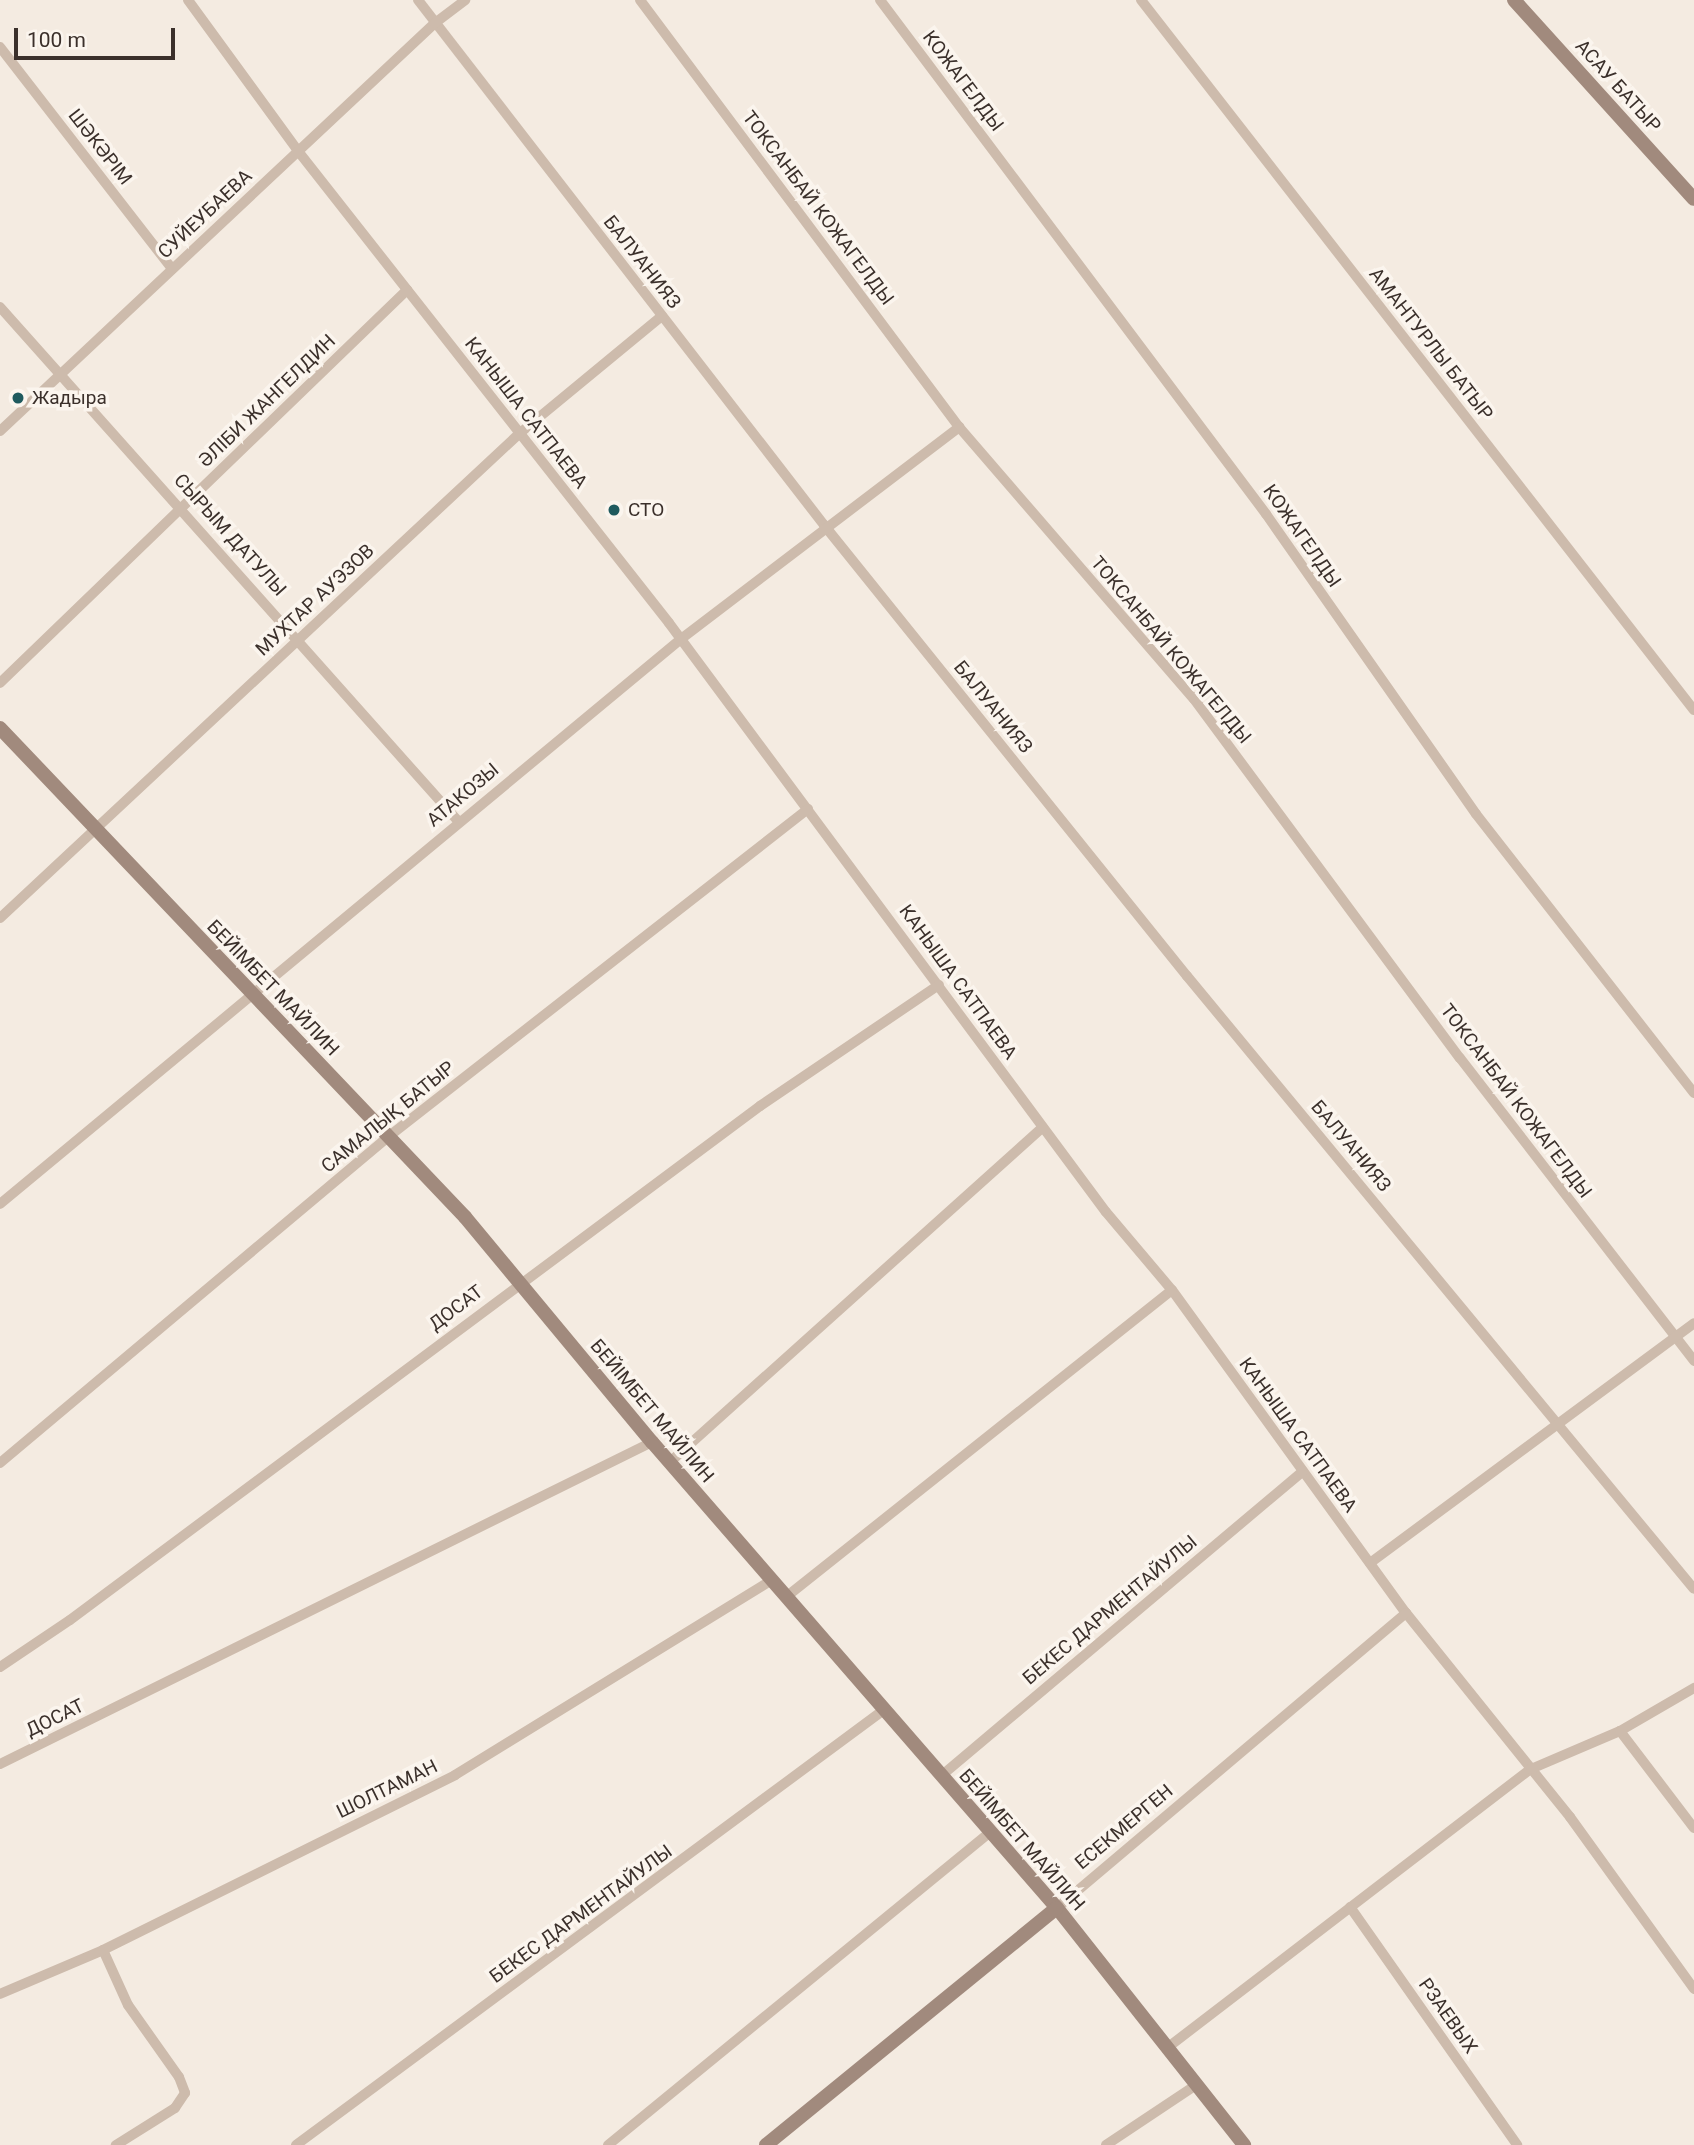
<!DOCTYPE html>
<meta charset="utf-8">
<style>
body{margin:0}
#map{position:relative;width:1694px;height:2145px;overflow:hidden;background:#f4ebe1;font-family:Roboto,sans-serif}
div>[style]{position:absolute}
.street>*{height:10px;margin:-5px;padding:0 5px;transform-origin:5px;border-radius:5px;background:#cdbbac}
.secondary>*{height:14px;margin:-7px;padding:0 7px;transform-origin:7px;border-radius:7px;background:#a18a7d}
.dots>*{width:19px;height:19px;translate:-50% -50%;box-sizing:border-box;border:4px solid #fbf5ee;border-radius:50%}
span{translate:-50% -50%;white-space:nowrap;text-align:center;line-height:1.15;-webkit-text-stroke:7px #fbf5ee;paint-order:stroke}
.street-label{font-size:19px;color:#3b302b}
.poi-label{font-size:19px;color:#3b302b}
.left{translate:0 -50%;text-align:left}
.scale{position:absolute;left:14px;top:28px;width:161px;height:32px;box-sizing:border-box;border:4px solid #3b302b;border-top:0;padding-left:9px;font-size:21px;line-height:24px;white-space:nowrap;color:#3b302b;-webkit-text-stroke:5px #fbf5ee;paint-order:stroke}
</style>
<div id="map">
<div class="street">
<i style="left:188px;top:0;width:187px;rotate:53.9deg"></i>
<i style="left:298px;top:151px;width:600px;rotate:51.83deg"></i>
<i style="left:669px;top:623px;width:733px;rotate:53.43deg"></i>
<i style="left:1106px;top:1212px;width:102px;rotate:49.8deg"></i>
<i style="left:1172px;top:1290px;width:399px;rotate:54.1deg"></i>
<i style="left:1406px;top:1613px;width:262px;rotate:51.2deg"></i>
<i style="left:1570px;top:1817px;width:212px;rotate:54.2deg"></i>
<i style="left:418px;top:0;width:664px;rotate:52.28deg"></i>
<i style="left:824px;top:525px;width:579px;rotate:51.17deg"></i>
<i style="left:1187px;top:976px;width:795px;rotate:50.41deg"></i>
<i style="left:640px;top:0;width:533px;rotate:53.24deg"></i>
<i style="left:959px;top:427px;width:359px;rotate:49.2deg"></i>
<i style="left:1194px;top:699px;width:447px;rotate:53.5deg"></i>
<i style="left:1460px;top:1058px;width:383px;rotate:52.3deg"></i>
<i style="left:880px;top:0;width:643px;rotate:53.09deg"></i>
<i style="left:1266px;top:514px;width:366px;rotate:55deg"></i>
<i style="left:1476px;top:814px;width:354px;rotate:52deg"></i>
<i style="left:1141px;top:0;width:900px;rotate:52.09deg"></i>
<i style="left:0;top:47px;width:281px;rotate:52.2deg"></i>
<i style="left:0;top:307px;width:688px;rotate:48.3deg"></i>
<i style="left:0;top:431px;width:596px;rotate:-43.17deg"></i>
<i style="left:435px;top:23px;width:38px;rotate:-37deg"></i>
<i style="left:0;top:683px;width:566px;rotate:-44deg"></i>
<i style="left:0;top:918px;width:711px;rotate:-43.01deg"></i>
<i style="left:520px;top:433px;width:184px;rotate:-39.5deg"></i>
<i style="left:0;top:1204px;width:885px;rotate:-39.68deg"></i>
<i style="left:681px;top:639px;width:350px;rotate:-37.3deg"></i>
<i style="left:670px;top:1462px;width:501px;rotate:-41.93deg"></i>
<i style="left:0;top:1463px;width:507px;rotate:-40.04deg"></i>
<i style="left:388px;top:1137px;width:533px;rotate:-37.99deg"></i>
<i style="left:1370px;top:1563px;width:403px;rotate:-36.5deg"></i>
<i style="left:786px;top:1597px;width:493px;rotate:-38.5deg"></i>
<i style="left:0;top:1667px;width:84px;rotate:-33.9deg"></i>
<i style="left:70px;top:1620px;width:860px;rotate:-36.68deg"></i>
<i style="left:760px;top:1106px;width:216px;rotate:-34.1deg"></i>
<i style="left:1620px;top:1731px;width:122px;rotate:52.7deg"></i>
<i style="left:0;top:1764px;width:727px;rotate:-26.28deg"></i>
<i style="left:941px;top:1776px;width:473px;rotate:-40.1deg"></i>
<i style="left:1350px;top:1907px;width:291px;rotate:54.9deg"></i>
<i style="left:1057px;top:1908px;width:457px;rotate:-40.2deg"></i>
<i style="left:103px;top:1950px;width:60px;rotate:65.6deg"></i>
<i style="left:128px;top:2005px;width:88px;rotate:54.7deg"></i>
<i style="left:179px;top:2077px;width:17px;rotate:69deg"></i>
<i style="left:185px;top:2093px;width:18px;rotate:124deg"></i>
<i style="left:175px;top:2108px;width:70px;rotate:147.9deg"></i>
<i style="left:0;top:1994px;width:112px;rotate:-23.1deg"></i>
<i style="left:103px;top:1950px;width:393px;rotate:-26.4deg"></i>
<i style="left:455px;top:1775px;width:372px;rotate:-31.6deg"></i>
<i style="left:1167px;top:2048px;width:459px;rotate:-37.5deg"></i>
<i style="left:1531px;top:1769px;width:97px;rotate:-23.1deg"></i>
<i style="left:1620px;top:1731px;width:86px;rotate:-30.2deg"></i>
<i style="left:296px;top:2145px;width:733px;rotate:-36.51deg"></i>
<i style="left:608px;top:2145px;width:495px;rotate:-39.3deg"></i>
<i style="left:1106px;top:2145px;width:108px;rotate:-33.7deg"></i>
</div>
<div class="secondary">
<i style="left:1514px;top:0;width:268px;rotate:47.9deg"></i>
<i style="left:0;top:728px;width:675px;rotate:46.44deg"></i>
<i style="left:465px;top:1217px;width:293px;rotate:50.3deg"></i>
<i style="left:652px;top:1442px;width:617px;rotate:49.01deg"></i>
<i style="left:1057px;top:1908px;width:302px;rotate:51.7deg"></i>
<i style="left:766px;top:2145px;width:375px;rotate:-39.2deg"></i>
</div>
<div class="dots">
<i style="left:18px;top:398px;background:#1f5a5e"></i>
<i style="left:614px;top:510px;background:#1f5a5e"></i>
</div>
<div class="street-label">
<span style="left:963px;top:81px;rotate:53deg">КОЖАГЕЛДЫ</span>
<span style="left:1618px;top:86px;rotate:48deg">АСАУ БАТЫР</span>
<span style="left:100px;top:147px;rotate:52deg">ШӘКӘРІМ</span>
<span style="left:818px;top:208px;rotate:53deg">ТОКСАНБАЙ КОЖАГЕЛДЫ</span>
<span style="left:205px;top:214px;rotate:-43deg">СУЙЕУБАЕВА</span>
<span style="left:642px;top:262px;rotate:52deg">БАЛУАНИЯЗ</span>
<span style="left:1431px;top:344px;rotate:52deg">АМАНТУРЛЫ БАТЫР</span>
<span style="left:267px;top:401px;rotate:-44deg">ӘЛІБИ ЖАНГЕЛДИН</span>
<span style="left:526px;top:413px;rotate:52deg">КАНЫША САТПАЕВА</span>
<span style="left:230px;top:535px;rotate:48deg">СЫРЫМ ДАТУЛЫ</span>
<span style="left:1302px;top:536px;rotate:55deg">КОЖАГЕЛДЫ</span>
<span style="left:315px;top:600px;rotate:-43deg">МУХТАР АУЭЗОВ</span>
<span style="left:1171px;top:650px;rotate:50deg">ТОКСАНБАЙ КОЖАГЕЛДЫ</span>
<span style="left:993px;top:707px;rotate:51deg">БАЛУАНИЯЗ</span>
<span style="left:463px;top:795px;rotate:-40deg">АТАКОЗЫ</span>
<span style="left:958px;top:982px;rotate:54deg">КАНЫША САТПАЕВА</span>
<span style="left:273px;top:988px;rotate:46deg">БЕЙІМБЕТ МАЙЛИН</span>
<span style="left:1516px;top:1101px;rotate:53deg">ТОКСАНБАЙ КОЖАГЕЛДЫ</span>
<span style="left:388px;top:1117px;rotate:-39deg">САМАЛЫҚ БАТЫР</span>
<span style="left:1351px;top:1146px;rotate:50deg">БАЛУАНИЯЗ</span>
<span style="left:456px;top:1308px;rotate:-37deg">ДОСАТ</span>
<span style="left:652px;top:1411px;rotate:50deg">БЕЙІМБЕТ МАЙЛИН</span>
<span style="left:1298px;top:1435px;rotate:54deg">КАНЫША САТПАЕВА</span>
<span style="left:1110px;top:1610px;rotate:-40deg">БЕКЕС ДАРМЕНТАЙУЛЫ</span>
<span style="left:55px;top:1718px;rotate:-26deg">ДОСАТ</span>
<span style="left:387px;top:1789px;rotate:-26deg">ШОЛТАМАН</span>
<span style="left:1124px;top:1827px;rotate:-40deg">EСЕКМЕРГЕН</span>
<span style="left:1022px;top:1840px;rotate:49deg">БЕЙІМБЕТ МАЙЛИН</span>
<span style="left:581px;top:1914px;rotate:-36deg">БЕКЕС ДАРМЕНТАЙУЛЫ</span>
<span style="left:1448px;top:2016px;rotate:55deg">РЗАЕВЫХ</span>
</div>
<div class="poi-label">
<span class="left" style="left:32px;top:398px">Жадыра</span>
<span class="left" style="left:628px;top:510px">CTO</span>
</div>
<div class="scale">100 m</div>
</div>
